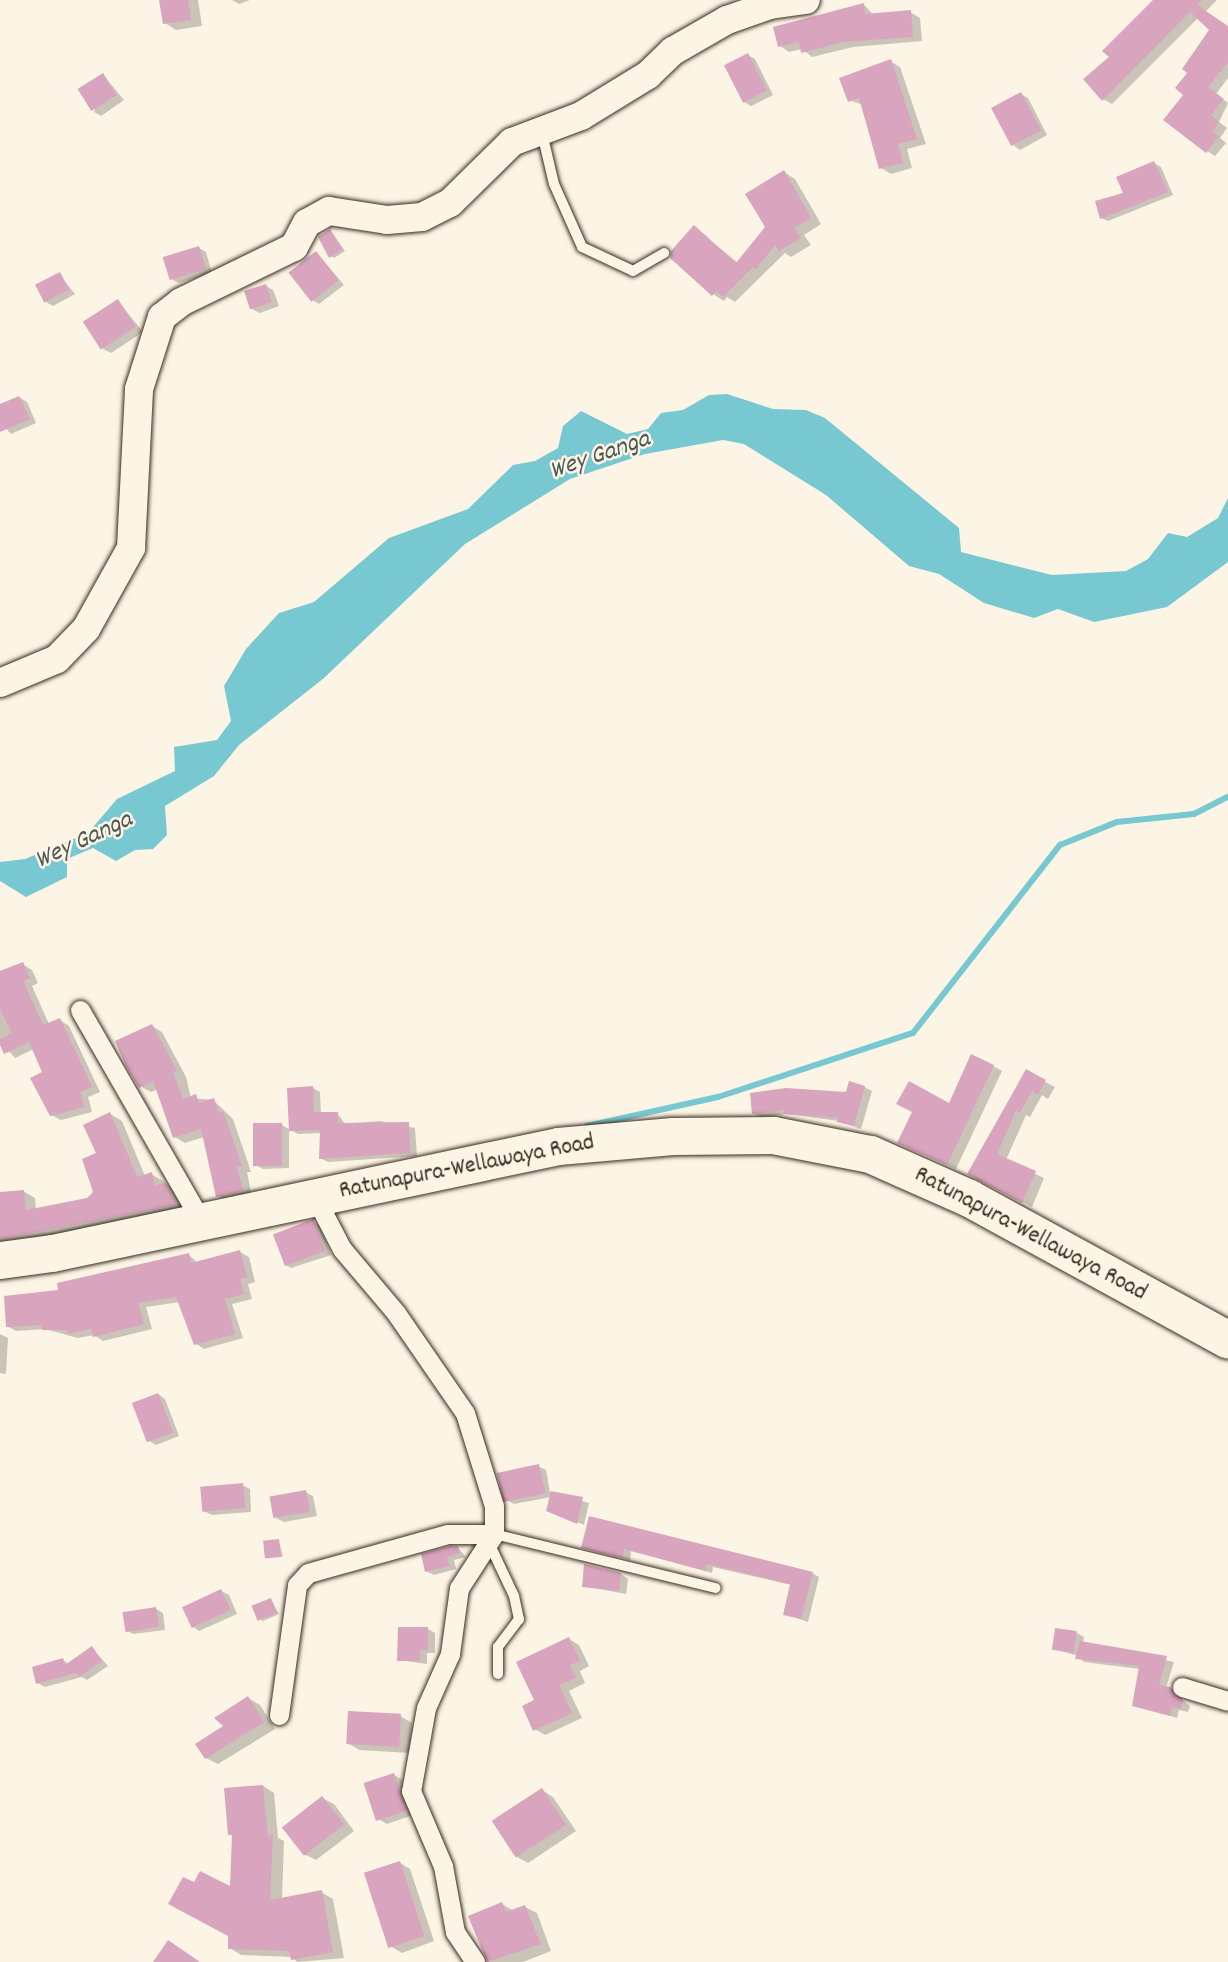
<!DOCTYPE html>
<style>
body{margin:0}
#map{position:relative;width:1228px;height:1962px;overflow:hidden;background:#fcf5e5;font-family:Dekko,sans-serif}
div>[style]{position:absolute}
.water>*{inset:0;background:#77c8d1}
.shadow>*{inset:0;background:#0003}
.stream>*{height:6px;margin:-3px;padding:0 3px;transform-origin:3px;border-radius:3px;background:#77c8d1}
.building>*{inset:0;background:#d8a4be;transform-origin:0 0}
.roads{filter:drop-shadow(0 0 2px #3b2a1e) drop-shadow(0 0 2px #3b2a1e)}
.lane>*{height:10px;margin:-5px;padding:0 5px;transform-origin:5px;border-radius:5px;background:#fcf5e5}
.street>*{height:19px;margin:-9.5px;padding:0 9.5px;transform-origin:9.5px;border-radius:9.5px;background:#fcf5e5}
.secondary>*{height:28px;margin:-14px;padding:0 14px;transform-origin:14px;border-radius:14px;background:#fcf5e5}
.highway>*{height:37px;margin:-18.5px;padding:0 18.5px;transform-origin:18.5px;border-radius:18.5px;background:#fcf5e5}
span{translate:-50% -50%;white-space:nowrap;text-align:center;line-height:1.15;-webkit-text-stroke:5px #fcf5e5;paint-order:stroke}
.street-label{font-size:24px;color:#3b2a1e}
.water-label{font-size:26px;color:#4d5954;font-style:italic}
</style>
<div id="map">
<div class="water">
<i style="clip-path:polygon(727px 394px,773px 409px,806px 410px,825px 418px,959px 528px,961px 552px,1052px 575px,1126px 571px,1148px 559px,1168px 533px,1187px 537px,1218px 518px,1228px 498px,1228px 562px,1167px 607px,1094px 622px,1058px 609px,1034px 618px,984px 603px,939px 574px,909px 566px,826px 495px,744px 444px,723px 440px,645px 454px,570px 479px,465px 544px,324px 678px,239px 745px,214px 776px,165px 806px,167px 835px,153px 849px,135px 850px,116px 861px,93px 848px,67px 859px,67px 877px,26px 897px,0 881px,0 862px,25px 859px,88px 833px,117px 799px,175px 771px,174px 747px,217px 740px,231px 721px,224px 686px,246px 649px,279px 613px,314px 602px,389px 538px,468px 509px,513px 465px,535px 461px,558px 448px,563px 426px,581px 411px,627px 434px,648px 429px,661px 413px,683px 410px,709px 395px)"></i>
</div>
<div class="shadow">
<i style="clip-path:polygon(161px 0,198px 0,202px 26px,176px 30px,165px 23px)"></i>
<i style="clip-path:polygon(232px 0,250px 0,239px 4px)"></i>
<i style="clip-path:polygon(1159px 0,1217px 0,1205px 12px,1228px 27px,1228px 78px,1216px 94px,1228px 103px,1219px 122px,1227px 128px,1220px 138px,1226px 143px,1215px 156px,1207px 151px,1186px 94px,1189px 73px,1211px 30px,1199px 17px,1112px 104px,1103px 99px,1111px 57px)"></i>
<i style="clip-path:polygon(864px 5px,874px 15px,910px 12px,920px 18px,922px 41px,853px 47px,812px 57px,802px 49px,789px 52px,780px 46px)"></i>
<i style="clip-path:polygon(748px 55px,755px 59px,773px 95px,751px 106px,744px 102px)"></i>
<i style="clip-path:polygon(890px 61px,900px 67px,926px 144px,907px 149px,912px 168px,891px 174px,881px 168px,863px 105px,849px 100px)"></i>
<i style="clip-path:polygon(103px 75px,124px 100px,101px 116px,94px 112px)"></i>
<i style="clip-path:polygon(1021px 94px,1028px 98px,1047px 135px,1020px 150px,1013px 145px)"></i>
<i style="clip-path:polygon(1154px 163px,1161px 167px,1173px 195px,1108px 221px,1101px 218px)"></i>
<i style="clip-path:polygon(784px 172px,795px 179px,821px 224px,804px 235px,811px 245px,791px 257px,785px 253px,735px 302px,727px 297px,724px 301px,713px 294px,694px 227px,738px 263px,767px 228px)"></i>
<i style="clip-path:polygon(330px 232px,345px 251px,334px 258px,331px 256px)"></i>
<i style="clip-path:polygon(199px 248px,206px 252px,212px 273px,179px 283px,171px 279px)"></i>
<i style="clip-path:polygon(317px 253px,344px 285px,319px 304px,312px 300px)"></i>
<i style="clip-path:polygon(59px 274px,75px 294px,53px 306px,46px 302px)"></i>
<i style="clip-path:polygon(266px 286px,273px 290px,279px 306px,260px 313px,252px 309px)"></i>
<i style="clip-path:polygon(118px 301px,143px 332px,111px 353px,103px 349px)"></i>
<i style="clip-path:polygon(19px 397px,27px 402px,36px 423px,11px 434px,0 422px,0 406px)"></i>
<i style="clip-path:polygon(22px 964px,32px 970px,38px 983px,32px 986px,49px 1024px,60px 1020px,69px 1026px,100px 1092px,88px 1097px,92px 1112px,61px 1120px,51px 1115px,44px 1073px,34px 1049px,15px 1058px,0 1041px,0 973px)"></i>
<i style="clip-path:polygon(152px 1026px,162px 1032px,186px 1077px,191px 1098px,213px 1100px,233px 1119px,251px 1172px,247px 1172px,252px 1197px,228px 1202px,218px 1196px,204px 1137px,185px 1143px,175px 1137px,158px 1089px,151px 1092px,140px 1086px)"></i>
<i style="clip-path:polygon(993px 1066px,1002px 1071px,956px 1169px,908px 1147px)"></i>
<i style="clip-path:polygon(1026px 1072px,1055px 1087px,1048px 1099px,1042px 1095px,1030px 1117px,1026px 1115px,1006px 1160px,1044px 1178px,1032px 1207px,970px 1174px,1006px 1108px,1016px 1113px)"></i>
<i style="clip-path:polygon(864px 1087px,872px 1091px,861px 1129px,839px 1121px,787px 1114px,761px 1117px,753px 1113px)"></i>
<i style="clip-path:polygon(313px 1088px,320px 1092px,321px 1114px,338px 1114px,345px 1124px,380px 1121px,415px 1128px,417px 1156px,328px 1162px,320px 1158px,321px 1133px,298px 1134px,289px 1129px,289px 1168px,263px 1169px,256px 1165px,281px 1124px,290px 1130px)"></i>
<i style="clip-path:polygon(110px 1114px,122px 1121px,145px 1176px,151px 1174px,163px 1181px,177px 1192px,187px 1208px,0 1253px,0 1194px,23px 1191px,35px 1198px,36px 1210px,88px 1199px,95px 1192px)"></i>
<i style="clip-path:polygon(313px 1221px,320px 1226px,331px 1255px,291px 1268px,283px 1263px)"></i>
<i style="clip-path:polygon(240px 1252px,249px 1257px,255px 1282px,248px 1284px,252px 1299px,232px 1304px,243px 1338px,204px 1349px,195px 1343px,180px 1302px,146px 1307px,152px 1329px,103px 1341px,94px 1335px,78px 1338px,45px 1329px,16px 1331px,7px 1326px,60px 1291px,189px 1255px,198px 1263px)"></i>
<i style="clip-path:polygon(0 1334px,8px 1338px,6px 1374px,0 1373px)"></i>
<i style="clip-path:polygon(158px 1394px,165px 1399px,179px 1436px,156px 1445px,148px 1440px)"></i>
<i style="clip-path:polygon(538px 1466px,546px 1470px,550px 1492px,589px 1503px,584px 1525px,553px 1512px,551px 1497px,514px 1504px,507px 1500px)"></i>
<i style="clip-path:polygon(242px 1485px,250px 1489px,251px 1512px,212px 1515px,204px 1511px)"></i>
<i style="clip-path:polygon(305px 1492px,313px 1496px,317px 1516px,284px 1522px,276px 1518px)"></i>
<i style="clip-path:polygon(590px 1519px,812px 1573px,819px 1577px,808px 1622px,785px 1614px,791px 1585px,713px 1567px,712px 1573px,631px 1551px,630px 1560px,590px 1550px,583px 1547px)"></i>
<i style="clip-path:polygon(279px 1541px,283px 1557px,266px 1556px)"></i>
<i style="clip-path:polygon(458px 1548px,466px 1557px,454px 1560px,456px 1569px,434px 1575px,426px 1571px)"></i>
<i style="clip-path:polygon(621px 1574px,628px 1579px,626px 1594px,583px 1586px)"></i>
<i style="clip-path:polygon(221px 1591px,229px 1595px,237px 1614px,199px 1631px,192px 1626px)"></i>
<i style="clip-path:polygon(271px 1600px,279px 1614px,263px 1621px,260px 1619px)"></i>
<i style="clip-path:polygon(156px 1609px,163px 1613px,165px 1630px,133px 1634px,126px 1630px)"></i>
<i style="clip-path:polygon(428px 1629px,435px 1633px,435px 1653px,427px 1653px,427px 1664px,399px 1660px)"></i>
<i style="clip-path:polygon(1077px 1633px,1084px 1637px,1083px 1643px,1174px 1662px,1166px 1688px,1190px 1706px,1188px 1712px,1179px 1710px,1177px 1718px,1134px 1705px,1140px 1669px,1084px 1662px,1078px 1656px,1054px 1649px)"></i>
<i style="clip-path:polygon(569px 1639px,579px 1645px,589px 1666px,580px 1671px,585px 1683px,569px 1691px,582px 1718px,545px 1735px,535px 1729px,536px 1701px)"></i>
<i style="clip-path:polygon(92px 1648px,108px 1666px,87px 1680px,82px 1677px,45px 1687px,38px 1683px,63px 1660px,69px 1664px)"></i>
<i style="clip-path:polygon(248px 1698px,260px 1705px,275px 1729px,218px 1764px,206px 1758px)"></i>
<i style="clip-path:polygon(400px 1716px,412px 1723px,410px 1753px,359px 1750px,348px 1743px)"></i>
<i style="clip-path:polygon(394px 1775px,401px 1779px,413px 1815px,387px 1824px,380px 1820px)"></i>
<i style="clip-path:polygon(263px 1786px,274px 1793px,278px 1838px,284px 1841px,282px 1899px,321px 1892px,333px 1899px,344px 1958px,297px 1962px,292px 1957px,241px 1955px,230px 1948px,230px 1935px,195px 1885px,232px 1889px,234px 1837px,229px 1834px)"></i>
<i style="clip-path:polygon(542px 1790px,553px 1797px,576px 1831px,528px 1863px,517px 1857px)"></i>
<i style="clip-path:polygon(322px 1798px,334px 1804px,354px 1831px,316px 1860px,304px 1854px)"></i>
<i style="clip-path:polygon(400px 1863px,410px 1869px,434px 1941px,402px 1953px,392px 1947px)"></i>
<i style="clip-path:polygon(502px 1904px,514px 1911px,525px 1907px,537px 1913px,551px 1951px,523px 1962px,488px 1962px,470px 1917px)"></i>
</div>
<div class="stream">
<i style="left:587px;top:1126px;width:134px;rotate:-12.5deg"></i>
<i style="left:718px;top:1097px;width:205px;rotate:-18.2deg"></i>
<i style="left:913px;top:1033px;width:239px;rotate:-52deg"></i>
<i style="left:1060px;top:845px;width:61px;rotate:-22deg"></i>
<i style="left:1117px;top:822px;width:77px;rotate:-5.9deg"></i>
<i style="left:1194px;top:814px;width:38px;rotate:-27deg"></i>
</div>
<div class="building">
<i style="clip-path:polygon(159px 0,188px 0,191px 20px,163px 24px)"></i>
<i style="clip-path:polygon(1153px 0,1202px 0,1197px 5px,1228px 26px,1228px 62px,1208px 87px,1224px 99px,1211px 115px,1219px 122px,1212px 131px,1218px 136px,1206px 153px,1163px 120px,1183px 95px,1175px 88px,1187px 73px,1182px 69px,1209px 30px,1190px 12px,1102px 101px,1083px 79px,1109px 57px,1102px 51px)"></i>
<i style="clip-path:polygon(864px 3px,865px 14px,911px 10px,913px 37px,842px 42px,801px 53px,799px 42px,778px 47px,773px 27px)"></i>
<i style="left:748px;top:53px;width:42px;height:27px;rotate:63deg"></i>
<i style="clip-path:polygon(891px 59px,917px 139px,898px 144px,903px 163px,879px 169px,859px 98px,848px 102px,839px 78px)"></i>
<i style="left:103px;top:73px;width:26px;height:30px;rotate:58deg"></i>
<i style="left:1021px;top:92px;width:43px;height:34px;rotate:62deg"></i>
<i style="clip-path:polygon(1154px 161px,1168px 192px,1100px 219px,1095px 201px,1123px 193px,1116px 177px)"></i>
<i style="clip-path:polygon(784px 170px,811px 218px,794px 228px,801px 238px,779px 251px,775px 245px,756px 269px,753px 267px,723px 297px,716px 291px,712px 296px,670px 258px,671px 251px,694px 225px,736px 263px,765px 227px,745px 194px)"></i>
<i style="clip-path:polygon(330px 229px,343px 249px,329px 258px,318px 237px)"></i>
<i style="left:199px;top:246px;width:24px;height:38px;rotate:73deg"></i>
<i style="left:316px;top:251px;width:37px;height:35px;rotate:52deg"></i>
<i style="left:60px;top:272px;width:20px;height:28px;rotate:63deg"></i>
<i style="left:266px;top:284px;width:19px;height:23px;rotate:72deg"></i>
<i style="left:118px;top:299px;width:33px;height:42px;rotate:57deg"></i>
<i style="clip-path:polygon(19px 396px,30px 419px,0 432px,0 404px)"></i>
<i style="clip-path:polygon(23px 962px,30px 978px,23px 981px,43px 1025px,60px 1018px,92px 1087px,80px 1092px,84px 1107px,50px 1116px,30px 1078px,42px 1072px,29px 1042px,4px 1054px,0 1045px,0 1039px,12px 1033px,0 1009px,0 971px)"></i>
<i style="clip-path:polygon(152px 1024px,177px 1071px,173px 1072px,183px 1099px,196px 1094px,199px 1103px,214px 1098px,219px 1113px,223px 1111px,242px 1166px,237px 1167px,243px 1191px,216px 1197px,201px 1129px,173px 1138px,153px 1081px,139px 1088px,126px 1066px,115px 1041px)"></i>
<i style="clip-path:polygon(971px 1054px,994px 1065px,947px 1165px,897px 1143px,912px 1112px,896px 1104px,909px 1081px,949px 1103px)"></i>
<i style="clip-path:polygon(1026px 1069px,1046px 1080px,1038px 1095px,1032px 1091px,1020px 1113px,1016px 1111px,997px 1154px,1036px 1171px,1022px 1203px,967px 1174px,1006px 1105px,1012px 1109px,1006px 1105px)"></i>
<i style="clip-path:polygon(849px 1081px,865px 1086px,854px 1126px,837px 1122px,838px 1118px,784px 1114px,784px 1110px,752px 1114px,750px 1093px,786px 1088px,846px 1092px)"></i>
<i style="clip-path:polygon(313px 1086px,314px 1112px,338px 1112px,338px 1123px,409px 1122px,410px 1153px,319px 1159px,320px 1130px,289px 1131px,287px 1088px)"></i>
<i style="clip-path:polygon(110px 1112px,137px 1177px,152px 1172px,155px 1186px,165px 1183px,177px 1205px,0 1239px,0 1192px,24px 1190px,26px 1210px,87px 1198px,93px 1192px,82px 1159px,96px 1153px,83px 1125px)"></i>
<i style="left:253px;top:1123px;width:29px;height:43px"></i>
<i style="left:313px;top:1219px;width:34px;height:43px;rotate:69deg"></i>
<i style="clip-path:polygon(240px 1250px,247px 1277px,240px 1279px,244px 1294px,225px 1299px,235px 1334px,194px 1345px,176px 1297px,138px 1303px,144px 1324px,93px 1337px,91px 1329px,68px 1334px,67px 1330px,42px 1330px,42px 1325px,6px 1327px,4px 1296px,58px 1290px,57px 1283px,189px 1253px,191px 1263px)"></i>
<i style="left:158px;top:1393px;width:42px;height:28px;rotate:69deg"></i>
<i style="left:539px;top:1464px;width:30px;height:43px;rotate:78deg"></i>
<i style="left:243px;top:1483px;width:25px;height:43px;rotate:85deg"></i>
<i style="left:306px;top:1490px;width:22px;height:37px;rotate:80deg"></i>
<i style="clip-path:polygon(551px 1491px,583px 1497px,577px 1524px,546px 1511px)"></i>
<i style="clip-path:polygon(589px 1516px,813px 1572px,801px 1619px,783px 1615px,790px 1584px,707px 1564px,706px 1571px,624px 1549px,623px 1558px,581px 1548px)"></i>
<i style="left:279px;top:1539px;width:18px;height:16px;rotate:84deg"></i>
<i style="clip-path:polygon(450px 1546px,458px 1546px,460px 1553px,447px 1557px,450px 1566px,425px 1572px,421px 1554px)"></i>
<i style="clip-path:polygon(584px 1564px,621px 1573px,619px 1591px,582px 1587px)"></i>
<i style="left:221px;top:1589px;width:23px;height:43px;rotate:65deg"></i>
<i style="left:271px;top:1598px;width:16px;height:21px;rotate:68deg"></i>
<i style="left:156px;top:1607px;width:20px;height:34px;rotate:81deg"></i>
<i style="clip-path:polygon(398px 1627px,428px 1627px,428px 1650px,420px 1650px,420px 1661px,397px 1661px)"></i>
<i style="left:1055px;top:1628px;width:22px;height:22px;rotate:8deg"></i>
<i style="clip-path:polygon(569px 1637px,580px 1661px,570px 1665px,576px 1678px,559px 1685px,572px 1713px,533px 1731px,522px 1706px,534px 1700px,516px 1662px)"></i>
<i style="clip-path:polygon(1080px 1641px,1167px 1656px,1159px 1685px,1170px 1687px,1183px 1700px,1181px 1709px,1172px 1707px,1170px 1716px,1132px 1706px,1139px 1666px,1075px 1659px)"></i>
<i style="clip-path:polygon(92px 1646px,102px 1661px,79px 1677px,76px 1673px,36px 1684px,32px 1667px,63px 1658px,65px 1665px)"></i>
<i style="clip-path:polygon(248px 1696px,264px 1722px,205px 1759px,195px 1744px,223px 1726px,214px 1718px)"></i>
<i style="left:348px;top:1711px;width:53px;height:33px;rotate:3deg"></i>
<i style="left:394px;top:1773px;width:40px;height:32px;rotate:72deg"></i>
<i style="clip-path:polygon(263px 1785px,268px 1837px,273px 1833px,270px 1900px,322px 1890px,333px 1952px,291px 1960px,289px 1951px,228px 1949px,228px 1936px,168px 1904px,183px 1877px,194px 1882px,200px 1871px,230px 1886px,232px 1835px,228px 1835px,224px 1788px)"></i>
<i style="left:542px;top:1788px;width:44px;height:60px;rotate:57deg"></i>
<i style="left:322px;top:1796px;width:36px;height:51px;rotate:52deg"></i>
<i style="left:400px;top:1861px;width:79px;height:38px;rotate:72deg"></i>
<i style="clip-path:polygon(502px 1902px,506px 1912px,525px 1905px,541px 1944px,487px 1962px,468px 1916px)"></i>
<i style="clip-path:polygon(168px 1940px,200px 1962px,153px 1962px)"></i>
</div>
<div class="roads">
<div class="lane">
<i style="left:542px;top:133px;width:52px;rotate:76.8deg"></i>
<i style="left:554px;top:184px;width:69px;rotate:66deg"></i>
<i style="left:582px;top:247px;width:56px;rotate:25.2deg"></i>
<i style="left:633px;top:271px;width:36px;rotate:-30deg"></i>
<i style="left:494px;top:1534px;width:228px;rotate:13.7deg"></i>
<i style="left:489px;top:1543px;width:59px;rotate:64.7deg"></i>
<i style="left:514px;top:1596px;width:24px;rotate:78deg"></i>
<i style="left:519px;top:1619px;width:35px;rotate:127deg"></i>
<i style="left:498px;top:1647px;width:27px;rotate:90deg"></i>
</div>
<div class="street">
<i style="left:80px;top:1010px;width:241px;rotate:60.1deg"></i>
<i style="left:315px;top:1197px;width:59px;rotate:62.6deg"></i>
<i style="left:342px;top:1249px;width:84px;rotate:49.8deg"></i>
<i style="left:396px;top:1313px;width:121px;rotate:55.4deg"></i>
<i style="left:465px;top:1413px;width:97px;rotate:72.7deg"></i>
<i style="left:494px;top:1506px;width:28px;rotate:90deg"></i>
<i style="left:494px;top:1534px;width:64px;rotate:122.9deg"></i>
<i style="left:459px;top:1588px;width:67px;rotate:97.8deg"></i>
<i style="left:450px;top:1654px;width:59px;rotate:114deg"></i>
<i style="left:426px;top:1708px;width:84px;rotate:100.2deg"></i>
<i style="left:411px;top:1791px;width:82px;rotate:66.9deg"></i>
<i style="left:443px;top:1866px;width:67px;rotate:79.7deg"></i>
<i style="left:455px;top:1932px;width:36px;rotate:56deg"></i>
<i style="left:1182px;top:1687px;width:48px;rotate:16.9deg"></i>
<i style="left:279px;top:1715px;width:131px;rotate:-82.1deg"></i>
<i style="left:297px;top:1585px;width:16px;rotate:-47deg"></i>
<i style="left:308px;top:1573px;width:145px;rotate:-15.6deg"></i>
<i style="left:448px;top:1534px;width:46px"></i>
</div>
<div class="secondary">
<i style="left:0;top:683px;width:62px;rotate:-22.8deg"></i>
<i style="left:57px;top:659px;width:42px;rotate:-46deg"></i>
<i style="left:86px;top:629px;width:93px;rotate:-60.9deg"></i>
<i style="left:131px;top:548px;width:159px;rotate:-87.1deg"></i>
<i style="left:139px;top:389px;width:76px;rotate:-72.3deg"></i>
<i style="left:162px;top:317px;width:24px;rotate:-38deg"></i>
<i style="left:181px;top:302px;width:126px;rotate:-26deg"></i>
<i style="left:294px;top:247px;width:27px;rotate:-62deg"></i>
<i style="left:307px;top:223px;width:25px;rotate:-29deg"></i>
<i style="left:329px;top:211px;width:59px;rotate:8.8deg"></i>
<i style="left:387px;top:220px;width:35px;rotate:-5deg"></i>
<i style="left:422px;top:217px;width:31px;rotate:-27deg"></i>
<i style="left:450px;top:203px;width:87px;rotate:-44.5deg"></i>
<i style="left:512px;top:142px;width:74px;rotate:-20.6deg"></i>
<i style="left:581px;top:116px;width:79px;rotate:-31.5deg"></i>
<i style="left:648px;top:75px;width:35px;rotate:-44deg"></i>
<i style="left:673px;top:51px;width:62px;rotate:-29.9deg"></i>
<i style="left:727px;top:20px;width:46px;rotate:-19.2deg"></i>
<i style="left:770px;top:5px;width:36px;rotate:-8deg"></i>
</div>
<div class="highway">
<i style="left:0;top:1260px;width:52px;rotate:-7.7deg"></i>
<i style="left:52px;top:1253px;width:517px;rotate:-11.94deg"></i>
<i style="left:558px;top:1146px;width:115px;rotate:-5deg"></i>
<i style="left:673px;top:1136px;width:100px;rotate:-0.6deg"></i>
<i style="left:773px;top:1135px;width:99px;rotate:11.1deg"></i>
<i style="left:870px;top:1154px;width:108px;rotate:24deg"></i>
<i style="left:969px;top:1198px;width:295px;rotate:28.7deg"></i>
</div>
</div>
<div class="street-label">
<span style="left:467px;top:1168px;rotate:-11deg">Ratunapura-Wellawaya Road</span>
<span style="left:1030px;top:1235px;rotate:28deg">Ratunapura-Wellawaya Road</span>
</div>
<div class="water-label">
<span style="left:600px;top:456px;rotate:-19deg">Wey Ganga</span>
<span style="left:84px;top:841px;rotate:-25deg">Wey Ganga</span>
</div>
</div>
